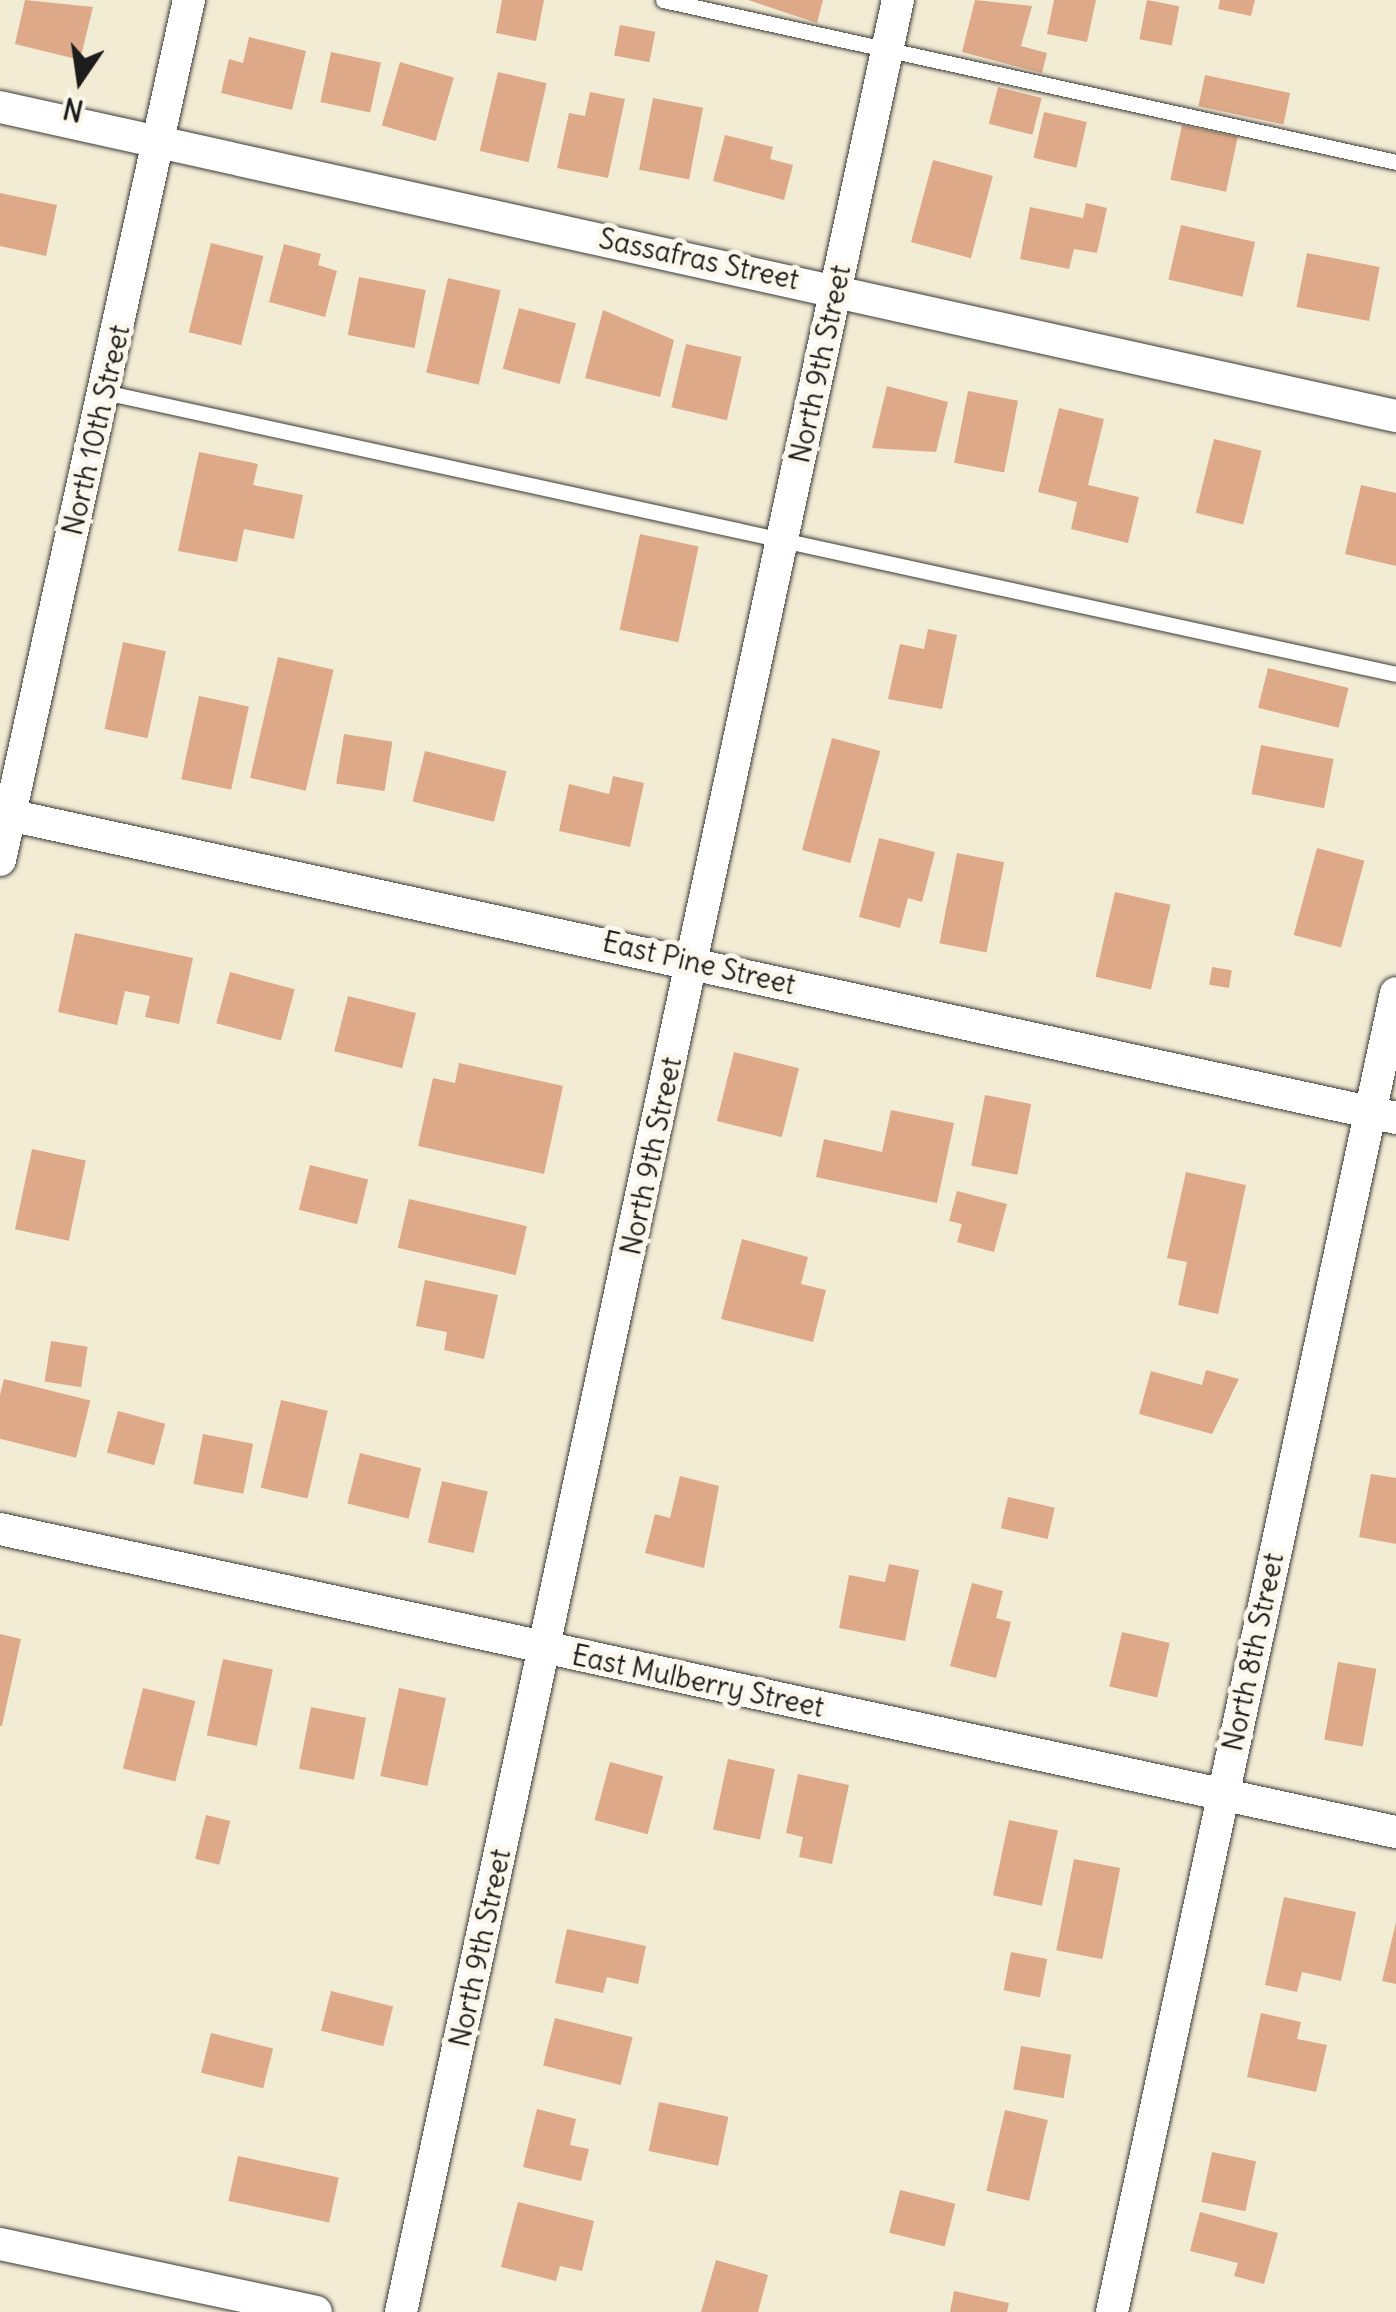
<!DOCTYPE html>
<style>
body{margin:0}
#map{position:relative;width:1396px;height:2312px;overflow:hidden;background:#f3ecd5;font-family:Delius,sans-serif}
div>[style]{position:absolute}
.building>*{inset:0;background:#dda989;transform-origin:0 0}
.roads{filter:drop-shadow(0 0 2px #3c3b38) drop-shadow(0 0 2px #3c3b38)}
.service>*{height:15px;margin:-7.5px;padding:0 7.5px;transform-origin:7.5px;border-radius:7.5px;background:#fff}
.minor>*{height:32px;margin:-16px;padding:0 16px;transform-origin:16px;border-radius:16px;background:#fff}
span{translate:-50% -50%;white-space:nowrap;text-align:center;line-height:1.15;-webkit-text-stroke:10px #fbf7ec;paint-order:stroke}
.street-label{font-size:28px;color:#1c1c1c}
.north{position:absolute;left:30px;top:30px;width:100px;height:100px;-webkit-text-stroke:8px #fbf7ec;paint-order:stroke;rotate:193deg;font-size:28px;font-weight:700;line-height:40px;text-align:center;color:#1c1c1c}
.north::after{content:'';display:block;margin:auto;width:35px;height:45px;background:#1c1c1c;clip-path:polygon(50% 0,100% 100%,50% 72%,0 100%)}
</style>
<div id="map">
<div class="building">
<i style="clip-path:polygon(25px 0,93px 7px,80px 60px,15px 44px)"></i>
<i style="clip-path:polygon(502px 0,544px 0,536px 41px,496px 33px)"></i>
<i style="clip-path:polygon(748px 0,823px 0,817px 23px)"></i>
<i style="clip-path:polygon(975px 0,1032px 6px,1021px 46px,1047px 53px,1042px 73px,962px 52px)"></i>
<i style="clip-path:polygon(1054px 0,1096px 0,1087px 42px,1047px 34px)"></i>
<i style="left:1147px;top:0;width:33px;height:40px;rotate:11deg"></i>
<i style="clip-path:polygon(1220px 0,1255px 0,1251px 16px,1218px 9px)"></i>
<i style="left:620px;top:25px;width:36px;height:31px;rotate:11deg"></i>
<i style="clip-path:polygon(249px 37px,306px 51px,292px 110px,221px 93px,229px 59px,243px 63px)"></i>
<i style="left:331px;top:52px;width:51px;height:51px;rotate:12deg"></i>
<i style="left:400px;top:62px;width:56px;height:66px;rotate:16deg"></i>
<i style="left:498px;top:72px;width:50px;height:81px;rotate:13deg"></i>
<i style="left:1205px;top:75px;width:87px;height:32px;rotate:12deg"></i>
<i style="left:998px;top:87px;width:45px;height:38px;rotate:14deg"></i>
<i style="clip-path:polygon(590px 92px,625px 99px,608px 178px,557px 168px,569px 113px,585px 116px)"></i>
<i style="left:653px;top:98px;width:51px;height:73px;rotate:11deg"></i>
<i style="left:1044px;top:112px;width:44px;height:47px;rotate:13deg"></i>
<i style="left:1182px;top:125px;width:57px;height:56px;rotate:12deg"></i>
<i style="clip-path:polygon(725px 135px,773px 147px,770px 159px,793px 165px,784px 200px,713px 181px)"></i>
<i style="left:933px;top:160px;width:62px;height:85px;rotate:15deg"></i>
<i style="clip-path:polygon(0 193px,57px 205px,46px 256px,0 246px)"></i>
<i style="clip-path:polygon(1086px 203px,1107px 208px,1097px 253px,1074px 249px,1069px 269px,1020px 259px,1030px 207px,1083px 218px)"></i>
<i style="left:1181px;top:225px;width:76px;height:56px;rotate:13deg"></i>
<i style="left:211px;top:243px;width:54px;height:92px;rotate:14deg"></i>
<i style="clip-path:polygon(284px 244px,321px 254px,318px 265px,337px 271px,325px 317px,269px 302px)"></i>
<i style="left:1307px;top:253px;width:74px;height:55px;rotate:11deg"></i>
<i style="left:359px;top:277px;width:68px;height:59px;rotate:11deg"></i>
<i style="left:448px;top:278px;width:54px;height:97px;rotate:13deg"></i>
<i style="left:519px;top:308px;width:59px;height:63px;rotate:15deg"></i>
<i style="clip-path:polygon(603px 310px,674px 340px,660px 397px,585px 378px)"></i>
<i style="left:686px;top:344px;width:57px;height:65px;rotate:13deg"></i>
<i style="clip-path:polygon(887px 386px,948px 402px,936px 452px,872px 448px)"></i>
<i style="left:968px;top:391px;width:51px;height:73px;rotate:11deg"></i>
<i style="clip-path:polygon(1059px 408px,1104px 419px,1088px 485px,1139px 497px,1128px 543px,1071px 529px,1077px 502px,1038px 492px)"></i>
<i style="left:1214px;top:439px;width:49px;height:76px;rotate:14deg"></i>
<i style="clip-path:polygon(199px 452px,258px 464px,253px 485px,303px 495px,294px 539px,244px 529px,237px 562px,178px 551px)"></i>
<i style="clip-path:polygon(1361px 485px,1396px 493px,1396px 566px,1345px 554px)"></i>
<i style="left:640px;top:534px;width:60px;height:98px;rotate:12deg"></i>
<i style="clip-path:polygon(928px 629px,957px 635px,942px 709px,888px 699px,900px 644px,924px 649px)"></i>
<i style="left:123px;top:642px;width:44px;height:89px;rotate:12deg"></i>
<i style="left:278px;top:657px;width:57px;height:124px;rotate:13deg"></i>
<i style="left:1268px;top:668px;width:83px;height:41px;rotate:14deg"></i>
<i style="left:199px;top:696px;width:51px;height:85px;rotate:12deg"></i>
<i style="left:344px;top:734px;width:49px;height:50px;rotate:9deg"></i>
<i style="left:832px;top:738px;width:50px;height:116px;rotate:15deg"></i>
<i style="left:1261px;top:745px;width:74px;height:50px;rotate:11deg"></i>
<i style="left:425px;top:751px;width:84px;height:52px;rotate:14deg"></i>
<i style="clip-path:polygon(613px 776px,644px 783px,630px 847px,559px 831px,569px 784px,609px 794px)"></i>
<i style="clip-path:polygon(879px 838px,935px 852px,922px 902px,908px 898px,900px 928px,859px 917px)"></i>
<i style="left:1317px;top:848px;width:49px;height:90px;rotate:15deg"></i>
<i style="left:957px;top:853px;width:48px;height:92px;rotate:11deg"></i>
<i style="left:1115px;top:892px;width:57px;height:87px;rotate:13deg"></i>
<i style="clip-path:polygon(75px 933px,193px 958px,179px 1024px,145px 1017px,150px 996px,125px 991px,117px 1025px,58px 1012px)"></i>
<i style="left:1212px;top:967px;width:20px;height:18px;rotate:9deg"></i>
<i style="left:230px;top:972px;width:67px;height:53px;rotate:15deg"></i>
<i style="left:348px;top:996px;width:70px;height:57px;rotate:14deg"></i>
<i style="left:734px;top:1052px;width:67px;height:71px;rotate:14deg"></i>
<i style="clip-path:polygon(459px 1063px,563px 1086px,544px 1174px,418px 1146px,433px 1078px,455px 1083px)"></i>
<i style="left:985px;top:1095px;width:47px;height:72px;rotate:11deg"></i>
<i style="clip-path:polygon(891px 1110px,954px 1123px,937px 1203px,816px 1177px,824px 1139px,882px 1152px)"></i>
<i style="left:32px;top:1149px;width:55px;height:82px;rotate:12deg"></i>
<i style="left:310px;top:1165px;width:60px;height:46px;rotate:14deg"></i>
<i style="clip-path:polygon(1186px 1172px,1246px 1185px,1218px 1314px,1178px 1305px,1187px 1262px,1167px 1258px)"></i>
<i style="clip-path:polygon(957px 1191px,1007px 1204px,994px 1252px,957px 1242px,962px 1224px,949px 1221px)"></i>
<i style="left:409px;top:1199px;width:121px;height:50px;rotate:13deg"></i>
<i style="clip-path:polygon(742px 1239px,808px 1257px,801px 1284px,826px 1290px,813px 1342px,721px 1319px)"></i>
<i style="clip-path:polygon(425px 1280px,498px 1295px,484px 1359px,444px 1350px,447px 1332px,416px 1326px)"></i>
<i style="left:51px;top:1341px;width:37px;height:41px;rotate:9deg"></i>
<i style="clip-path:polygon(1206px 1370px,1239px 1379px,1212px 1434px,1139px 1414px,1151px 1371px,1202px 1385px)"></i>
<i style="left:4px;top:1379px;width:89px;height:59px;rotate:14deg"></i>
<i style="left:281px;top:1400px;width:48px;height:90px;rotate:13deg"></i>
<i style="left:118px;top:1411px;width:49px;height:43px;rotate:15deg"></i>
<i style="left:203px;top:1434px;width:51px;height:51px;rotate:11deg"></i>
<i style="left:360px;top:1453px;width:63px;height:52px;rotate:14deg"></i>
<i style="clip-path:polygon(1371px 1474px,1396px 1478px,1396px 1544px,1359px 1537px)"></i>
<i style="clip-path:polygon(680px 1476px,719px 1486px,704px 1568px,645px 1553px,655px 1514px,670px 1518px)"></i>
<i style="left:442px;top:1481px;width:47px;height:63px;rotate:13deg"></i>
<i style="left:1008px;top:1497px;width:48px;height:32px;rotate:13deg"></i>
<i style="clip-path:polygon(889px 1564px,919px 1570px,905px 1641px,839px 1628px,849px 1575px,885px 1582px)"></i>
<i style="clip-path:polygon(972px 1583px,1003px 1591px,996px 1618px,1011px 1622px,996px 1678px,950px 1666px)"></i>
<i style="left:1122px;top:1632px;width:49px;height:56px;rotate:13deg"></i>
<i style="clip-path:polygon(0 1634px,21px 1639px,2px 1726px,0 1726px)"></i>
<i style="left:223px;top:1659px;width:51px;height:78px;rotate:12deg"></i>
<i style="left:1338px;top:1662px;width:39px;height:79px;rotate:10deg"></i>
<i style="left:143px;top:1688px;width:54px;height:83px;rotate:14deg"></i>
<i style="left:399px;top:1688px;width:48px;height:90px;rotate:12deg"></i>
<i style="left:311px;top:1707px;width:56px;height:63px;rotate:11deg"></i>
<i style="left:728px;top:1759px;width:48px;height:72px;rotate:12deg"></i>
<i style="left:610px;top:1762px;width:55px;height:60px;rotate:15deg"></i>
<i style="clip-path:polygon(798px 1774px,849px 1785px,832px 1864px,799px 1857px,803px 1837px,786px 1833px)"></i>
<i style="left:206px;top:1815px;width:25px;height:45px;rotate:14deg"></i>
<i style="left:1009px;top:1820px;width:50px;height:77px;rotate:12deg"></i>
<i style="left:1074px;top:1859px;width:47px;height:93px;rotate:11deg"></i>
<i style="clip-path:polygon(1284px 1897px,1356px 1912px,1341px 1981px,1302px 1972px,1297px 1992px,1265px 1985px)"></i>
<i style="clip-path:polygon(1396px 1922px,1396px 1984px,1382px 1981px)"></i>
<i style="clip-path:polygon(567px 1929px,646px 1946px,638px 1984px,607px 1977px,603px 1993px,555px 1983px)"></i>
<i style="left:1011px;top:1952px;width:37px;height:39px;rotate:11deg"></i>
<i style="left:331px;top:1991px;width:64px;height:41px;rotate:14deg"></i>
<i style="clip-path:polygon(1261px 2013px,1301px 2022px,1297px 2039px,1327px 2045px,1316px 2092px,1247px 2077px)"></i>
<i style="left:555px;top:2018px;width:80px;height:49px;rotate:14deg"></i>
<i style="left:211px;top:2033px;width:64px;height:41px;rotate:14deg"></i>
<i style="left:1021px;top:2046px;width:51px;height:44px;rotate:10deg"></i>
<i style="left:659px;top:2102px;width:71px;height:50px;rotate:12deg"></i>
<i style="clip-path:polygon(537px 2109px,576px 2119px,570px 2145px,589px 2149px,581px 2181px,523px 2167px)"></i>
<i style="left:1005px;top:2110px;width:44px;height:83px;rotate:13deg"></i>
<i style="left:1212px;top:2152px;width:45px;height:51px;rotate:12deg"></i>
<i style="left:238px;top:2156px;width:103px;height:46px;rotate:12deg"></i>
<i style="left:900px;top:2190px;width:57px;height:44px;rotate:14deg"></i>
<i style="clip-path:polygon(518px 2202px,594px 2221px,582px 2271px,560px 2266px,556px 2281px,501px 2267px)"></i>
<i style="clip-path:polygon(1200px 2212px,1278px 2233px,1264px 2284px,1234px 2276px,1238px 2263px,1190px 2251px)"></i>
<i style="clip-path:polygon(716px 2260px,768px 2275px,758px 2312px,701px 2312px)"></i>
<i style="clip-path:polygon(954px 2291px,1009px 2303px,1007px 2312px,950px 2312px)"></i>
</div>
<div class="roads">
<div class="service">
<i style="left:663px;top:0;width:751px;rotate:12.46deg"></i>
<i style="left:104px;top:392px;width:1322px;rotate:12.31deg"></i>
</div>
<div class="minor">
<i style="left:0;top:107px;width:1430px;rotate:12.48deg"></i>
<i style="left:0;top:813px;width:1429px;rotate:12.32deg"></i>
<i style="left:0;top:860px;width:881px;rotate:-77.61deg"></i>
<i style="left:0;top:1529px;width:1429px;rotate:12.25deg"></i>
<i style="left:0;top:2244px;width:323px;rotate:12.1deg"></i>
<i style="left:401px;top:2312px;width:2365px;rotate:-77.87deg"></i>
<i style="left:1112px;top:2312px;width:1349px;rotate:-77.85deg"></i>
</div>
</div>
<div class="street-label">
<span style="left:699px;top:259px;rotate:12deg">Sassafras Street</span>
<span style="left:820px;top:364px;rotate:-78deg">North 9th Street</span>
<span style="left:96px;top:430px;rotate:-77deg">North 10th Street</span>
<span style="left:699px;top:963px;rotate:13deg">East Pine Street</span>
<span style="left:651px;top:1156px;rotate:-78deg">North 9th Street</span>
<span style="left:1253px;top:1652px;rotate:-78deg">North 8th Street</span>
<span style="left:698px;top:1681px;rotate:12deg">East Mulberry Street</span>
<span style="left:480px;top:1948px;rotate:-78deg">North 9th Street</span>
</div>
<div class="north">N</div>
</div>
